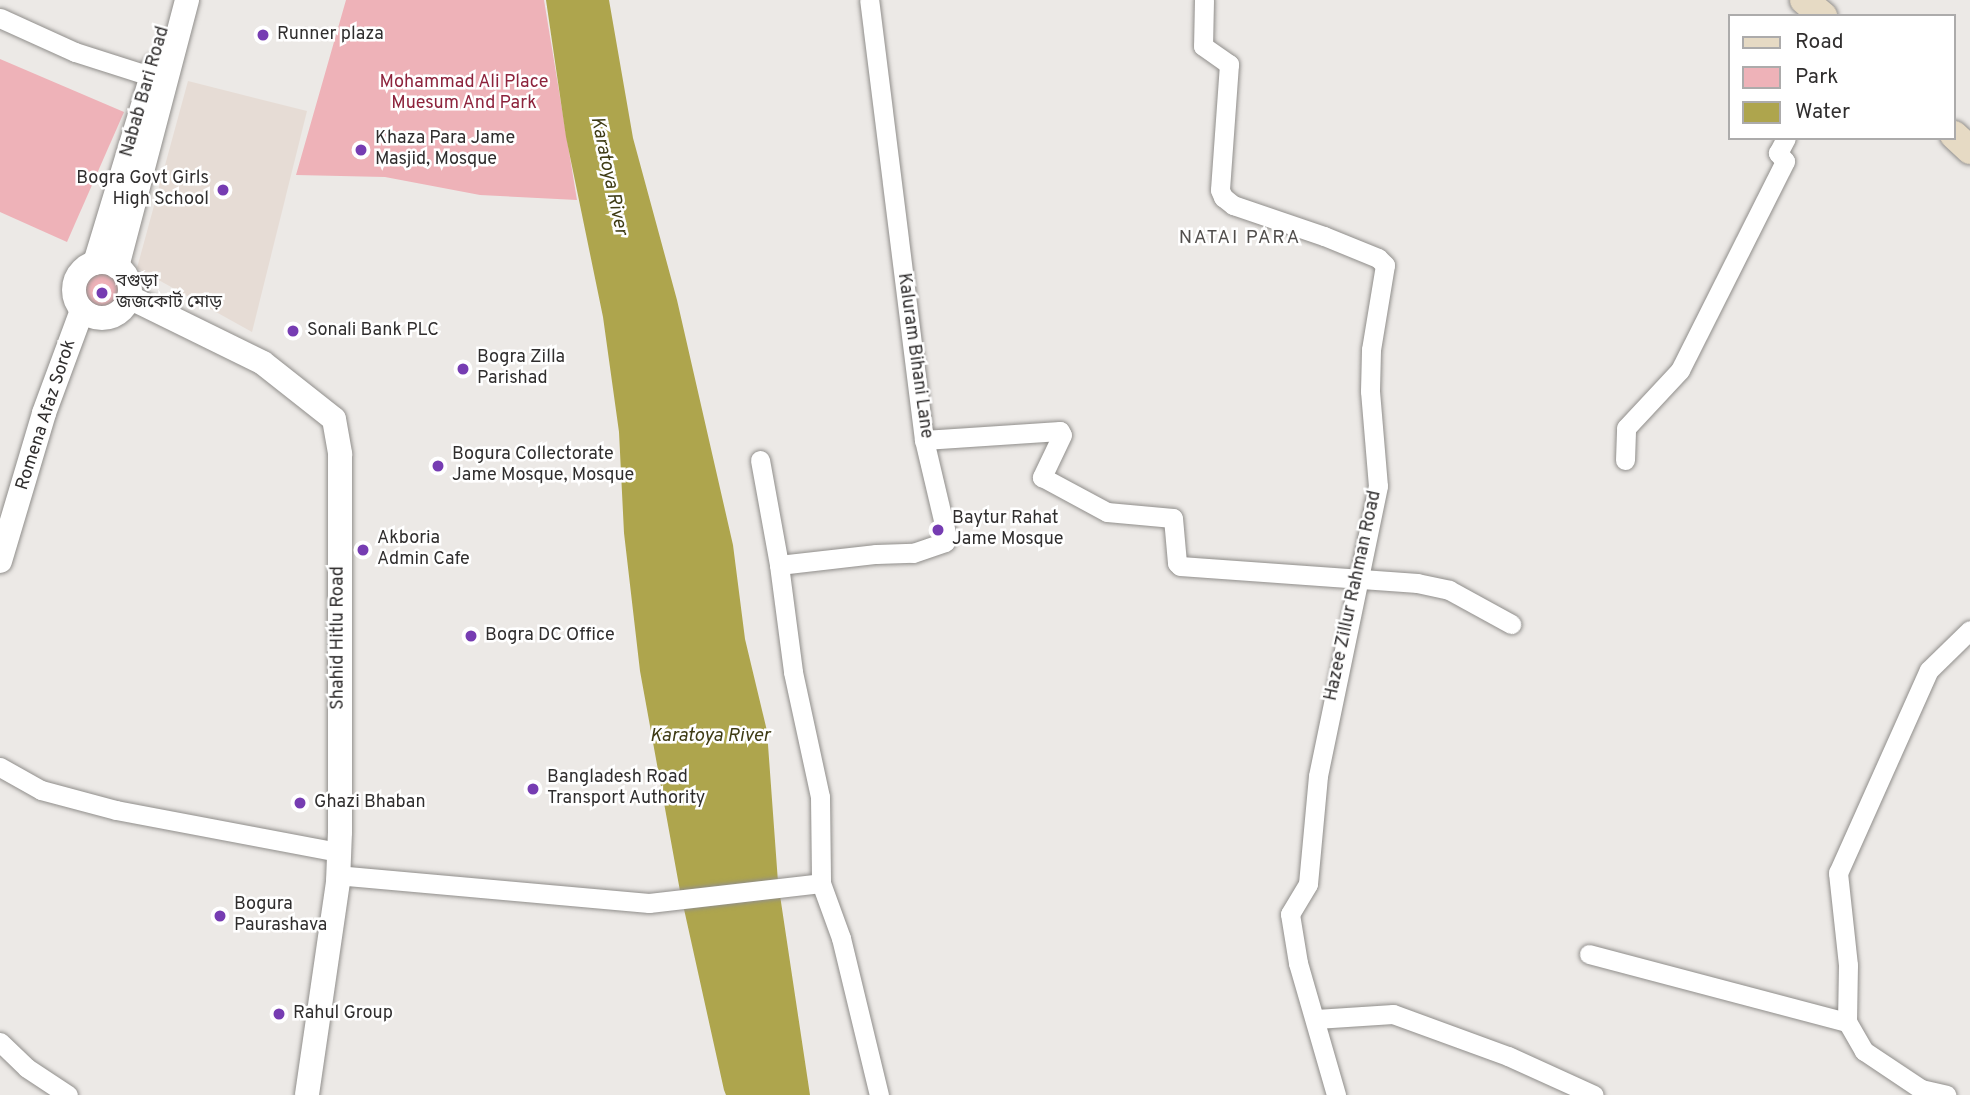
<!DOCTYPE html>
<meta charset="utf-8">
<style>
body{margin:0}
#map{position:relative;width:1970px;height:1095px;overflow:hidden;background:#ece9e6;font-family:Overpass,"Noto Sans Bengali",sans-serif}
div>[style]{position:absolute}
.built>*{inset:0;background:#e6dcd5}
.green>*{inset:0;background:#eeb2b8}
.round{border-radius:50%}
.water>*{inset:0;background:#aea54d}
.roads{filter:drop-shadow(0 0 2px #908e8b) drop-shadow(0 0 2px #908e8b)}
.minor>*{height:19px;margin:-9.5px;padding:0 9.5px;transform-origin:9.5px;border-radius:9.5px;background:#fff}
.tertiary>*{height:24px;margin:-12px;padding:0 12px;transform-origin:12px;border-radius:12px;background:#fff}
.tertiary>.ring{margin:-12px;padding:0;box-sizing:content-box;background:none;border:24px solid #fff;border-radius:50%}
.secondary>*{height:28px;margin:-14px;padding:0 14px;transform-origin:14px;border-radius:14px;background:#e6dac4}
.dots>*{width:19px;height:19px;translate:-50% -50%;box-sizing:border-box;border:4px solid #fff;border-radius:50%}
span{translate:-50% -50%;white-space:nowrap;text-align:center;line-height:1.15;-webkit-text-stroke:5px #fff;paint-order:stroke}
.poi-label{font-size:18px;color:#302e2e}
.left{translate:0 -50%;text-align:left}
.right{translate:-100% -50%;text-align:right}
.park-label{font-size:18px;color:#8d233c}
.street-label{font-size:18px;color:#302e2e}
.water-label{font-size:19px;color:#3e3b14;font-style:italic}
.neighbourhood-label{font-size:19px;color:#514e4c;letter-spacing:2px}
.legend{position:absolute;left:1728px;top:14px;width:228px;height:126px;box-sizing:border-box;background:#fff;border:2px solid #acabab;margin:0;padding:9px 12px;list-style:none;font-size:21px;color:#302e2e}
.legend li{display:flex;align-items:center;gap:14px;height:35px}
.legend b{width:35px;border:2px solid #acabab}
</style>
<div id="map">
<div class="built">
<i style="clip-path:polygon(188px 81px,307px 111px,252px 332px,137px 268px)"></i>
</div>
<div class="green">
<i style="clip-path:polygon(346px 0,544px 0,577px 200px,480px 195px,385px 177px,296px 175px)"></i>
<i style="clip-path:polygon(0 59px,124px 112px,67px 242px,0 212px)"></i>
<i class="round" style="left:80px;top:268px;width:44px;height:44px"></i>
</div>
<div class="water">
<i style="clip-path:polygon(546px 0,609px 0,633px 138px,677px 300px,733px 545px,745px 639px,767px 731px,778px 882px,810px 1095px,726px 1095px,724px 1090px,680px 891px,640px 671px,624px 533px,619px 432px,603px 317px,566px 137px)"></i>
</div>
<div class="roads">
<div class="minor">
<i style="left:1204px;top:0;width:46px;rotate:91.2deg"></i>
<i style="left:1203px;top:46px;width:32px;rotate:35deg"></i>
<i style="left:1229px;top:64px;width:126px;rotate:94.1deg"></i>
<i style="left:1220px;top:190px;width:8px;rotate:67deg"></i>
<i style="left:1223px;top:197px;width:13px;rotate:39deg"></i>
<i style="left:1233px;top:205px;width:96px;rotate:18.8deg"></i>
<i style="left:1324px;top:236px;width:58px;rotate:22.2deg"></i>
<i style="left:1378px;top:258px;width:10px;rotate:45deg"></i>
<i style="left:1385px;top:265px;width:86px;rotate:99.4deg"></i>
<i style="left:1371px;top:350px;width:41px;rotate:91.4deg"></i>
<i style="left:1370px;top:391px;width:95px;rotate:85.2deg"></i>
<i style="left:1378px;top:486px;width:296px;rotate:101.7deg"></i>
<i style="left:1318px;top:776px;width:108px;rotate:95.3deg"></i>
<i style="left:1308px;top:884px;width:35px;rotate:121deg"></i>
<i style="left:1290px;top:914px;width:50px;rotate:80.7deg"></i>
<i style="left:1298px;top:963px;width:137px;rotate:73.9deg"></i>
<i style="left:0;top:18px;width:82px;rotate:24.4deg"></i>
<i style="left:75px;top:52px;width:92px;rotate:17.7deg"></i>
<i style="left:924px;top:440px;width:136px;rotate:-3.8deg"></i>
<i style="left:1060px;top:431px;width:4px;rotate:63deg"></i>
<i style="left:1062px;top:435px;width:47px;rotate:115.5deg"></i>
<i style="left:1042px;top:477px;width:74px;rotate:28.3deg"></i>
<i style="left:1107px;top:512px;width:66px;rotate:5.2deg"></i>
<i style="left:1173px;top:518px;width:45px;rotate:84.9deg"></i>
<i style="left:1177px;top:563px;width:4px;rotate:45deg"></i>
<i style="left:1180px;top:566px;width:238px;rotate:4.1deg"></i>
<i style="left:1417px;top:583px;width:33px;rotate:12deg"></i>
<i style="left:1449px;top:590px;width:71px;rotate:28.7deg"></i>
<i style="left:760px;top:460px;width:107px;rotate:79.7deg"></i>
<i style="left:779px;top:565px;width:108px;rotate:82.5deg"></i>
<i style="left:793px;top:672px;width:128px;rotate:77.8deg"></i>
<i style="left:820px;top:797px;width:86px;rotate:89.3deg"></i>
<i style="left:821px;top:883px;width:59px;rotate:70deg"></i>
<i style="left:841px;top:938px;width:162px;rotate:76.4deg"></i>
<i style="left:1625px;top:460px;width:32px;rotate:-88deg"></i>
<i style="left:1626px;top:428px;width:79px;rotate:-47deg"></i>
<i style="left:1680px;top:370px;width:234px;rotate:-63.3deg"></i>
<i style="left:1785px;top:161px;width:11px;rotate:-131deg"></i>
<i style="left:1778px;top:153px;width:17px;rotate:-62deg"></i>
<i style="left:779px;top:565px;width:98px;rotate:-6.5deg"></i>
<i style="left:876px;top:554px;width:37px;rotate:-2deg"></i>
<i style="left:913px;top:553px;width:34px;rotate:-19deg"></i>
<i style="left:945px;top:542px;width:5px;rotate:-68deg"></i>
<i style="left:947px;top:537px;width:100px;rotate:-103.3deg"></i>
<i style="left:924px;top:440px;width:443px;rotate:-97.1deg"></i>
<i style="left:0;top:767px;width:47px;rotate:29.3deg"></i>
<i style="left:41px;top:790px;width:78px;rotate:14.9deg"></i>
<i style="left:116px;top:810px;width:226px;rotate:10.7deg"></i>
<i style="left:336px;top:875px;width:314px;rotate:5.1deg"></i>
<i style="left:649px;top:903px;width:173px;rotate:-6.6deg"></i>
<i style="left:1589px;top:954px;width:267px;rotate:14.8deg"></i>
<i style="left:1316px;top:1019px;width:77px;rotate:-3.7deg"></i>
<i style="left:1393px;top:1014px;width:122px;rotate:20.1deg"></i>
<i style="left:1508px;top:1056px;width:94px;rotate:24.4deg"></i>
<i style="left:0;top:1042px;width:37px;rotate:44deg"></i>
<i style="left:27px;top:1068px;width:49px;rotate:33.4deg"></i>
<i style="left:1921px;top:1089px;width:26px;rotate:13deg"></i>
<i style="left:1926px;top:1095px;width:8px;rotate:-130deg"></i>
<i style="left:1921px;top:1089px;width:69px;rotate:-146.3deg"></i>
<i style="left:1864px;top:1051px;width:34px;rotate:-120deg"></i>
<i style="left:1847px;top:1022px;width:57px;rotate:-89deg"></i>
<i style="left:1848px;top:965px;width:93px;rotate:-96.2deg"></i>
<i style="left:1838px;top:873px;width:222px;rotate:-65.9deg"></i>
<i style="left:1929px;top:670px;width:57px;rotate:-44.3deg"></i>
</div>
<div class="tertiary">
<i class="ring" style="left:74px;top:262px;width:32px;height:32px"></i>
<i style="left:95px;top:263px;width:206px;rotate:-73.1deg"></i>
<i style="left:117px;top:267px;width:276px;rotate:-75.3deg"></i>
<i style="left:129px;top:297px;width:149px;rotate:26.2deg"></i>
<i style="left:263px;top:363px;width:90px;rotate:38.3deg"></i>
<i style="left:334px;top:419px;width:36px;rotate:80deg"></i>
<i style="left:340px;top:454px;width:378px;rotate:90deg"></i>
<i style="left:340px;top:832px;width:50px;rotate:92.3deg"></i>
<i style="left:338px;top:882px;width:215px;rotate:98.3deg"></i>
<i style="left:0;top:561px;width:154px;rotate:-73.4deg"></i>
<i style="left:44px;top:413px;width:110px;rotate:-69.7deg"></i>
</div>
<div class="secondary">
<i style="left:1804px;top:0;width:25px;rotate:40deg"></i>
<i style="left:1954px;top:135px;width:22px;rotate:43deg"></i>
</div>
</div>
<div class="dots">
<i style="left:263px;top:35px;background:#763cb2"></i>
<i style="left:361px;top:150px;background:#763cb2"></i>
<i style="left:223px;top:190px;background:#763cb2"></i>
<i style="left:102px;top:293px;background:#763cb2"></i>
<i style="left:293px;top:331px;background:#763cb2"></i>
<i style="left:463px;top:369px;background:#763cb2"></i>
<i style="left:438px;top:466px;background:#763cb2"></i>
<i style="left:938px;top:530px;background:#763cb2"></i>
<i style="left:363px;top:550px;background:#763cb2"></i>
<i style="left:471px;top:636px;background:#763cb2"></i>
<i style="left:533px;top:789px;background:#763cb2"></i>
<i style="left:300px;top:803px;background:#763cb2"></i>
<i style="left:220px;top:916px;background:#763cb2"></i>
<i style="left:279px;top:1014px;background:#763cb2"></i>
</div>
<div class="poi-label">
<span class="left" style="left:277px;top:35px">Runner plaza</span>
<span class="left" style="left:375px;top:150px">Khaza Para Jame<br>Masjid, Mosque</span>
<span class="right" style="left:209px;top:190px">Bogra Govt Girls<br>High School</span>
<span class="left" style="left:116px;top:293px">বগুড়া<br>জজকোর্ট মোড়</span>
<span class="left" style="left:307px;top:331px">Sonali Bank PLC</span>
<span class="left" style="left:477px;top:369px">Bogra Zilla<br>Parishad</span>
<span class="left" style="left:452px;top:466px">Bogura Collectorate<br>Jame Mosque, Mosque</span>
<span class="left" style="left:952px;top:530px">Baytur Rahat<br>Jame Mosque</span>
<span class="left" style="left:377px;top:550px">Akboria<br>Admin Cafe</span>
<span class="left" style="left:485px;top:636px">Bogra DC Office</span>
<span class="left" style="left:547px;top:789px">Bangladesh Road<br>Transport Authority</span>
<span class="left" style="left:314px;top:803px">Ghazi Bhaban</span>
<span class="left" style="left:234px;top:916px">Bogura<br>Paurashava</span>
<span class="left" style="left:293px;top:1014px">Rahul Group</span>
</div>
<div class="park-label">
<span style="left:464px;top:94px">Mohammad Ali Place<br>Muesum And Park</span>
</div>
<div class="street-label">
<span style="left:146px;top:92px;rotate:-74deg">Nabab Bari Road</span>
<span style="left:914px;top:356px;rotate:82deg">Kaluram Bihani Lane</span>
<span style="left:47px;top:415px;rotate:-72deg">Romena Afaz Sorok</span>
<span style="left:1354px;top:596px;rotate:-78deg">Hazee Zillur Rahman Road</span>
<span style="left:339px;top:638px;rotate:-90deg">Shahid Hitlu Road</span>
</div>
<div class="water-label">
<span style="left:608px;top:176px;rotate:78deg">Karatoya River</span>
<span style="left:710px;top:737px">Karatoya River</span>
</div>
<div class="neighbourhood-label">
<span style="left:1240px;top:239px">NATAI PARA</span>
</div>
<ul class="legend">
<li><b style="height:9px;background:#e6dac4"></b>Road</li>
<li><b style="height:19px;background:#eeb2b8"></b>Park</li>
<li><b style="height:19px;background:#aea54d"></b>Water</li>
</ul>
</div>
